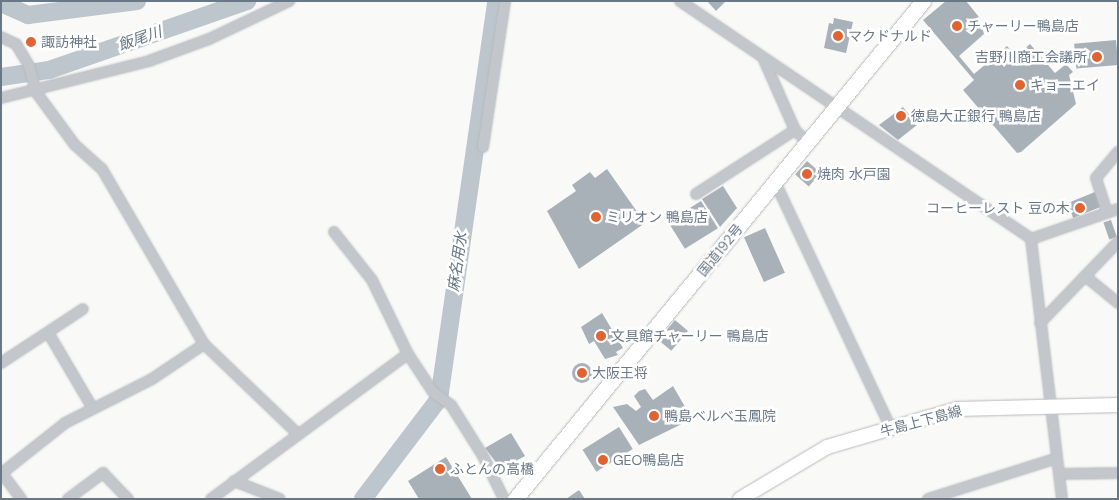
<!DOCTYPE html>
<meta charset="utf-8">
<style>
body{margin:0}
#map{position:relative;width:1119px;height:500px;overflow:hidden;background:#f9f9f7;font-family:"DM Sans","Noto Sans JP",sans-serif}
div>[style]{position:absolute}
.river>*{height:18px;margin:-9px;padding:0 9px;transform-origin:9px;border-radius:9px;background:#bdc6cc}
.building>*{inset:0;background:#a9b1b8;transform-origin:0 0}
.round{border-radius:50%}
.roads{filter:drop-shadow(0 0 1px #b6babe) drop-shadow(0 0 1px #b6babe)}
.minor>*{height:10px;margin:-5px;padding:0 5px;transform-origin:5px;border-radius:5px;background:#c3c6ca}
.major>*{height:14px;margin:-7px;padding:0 7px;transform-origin:7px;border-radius:7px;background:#fff}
.highway>*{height:15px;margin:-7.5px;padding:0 7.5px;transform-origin:7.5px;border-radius:7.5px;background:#fff}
.dots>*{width:14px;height:14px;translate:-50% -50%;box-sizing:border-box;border:2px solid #fff;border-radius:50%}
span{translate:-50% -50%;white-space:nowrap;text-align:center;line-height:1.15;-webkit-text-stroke:5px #fff;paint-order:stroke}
.poi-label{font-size:14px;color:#697887}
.left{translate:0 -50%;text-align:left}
.right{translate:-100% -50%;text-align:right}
.street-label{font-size:14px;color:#697887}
.water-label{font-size:15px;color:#657882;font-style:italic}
.frame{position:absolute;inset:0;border:2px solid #697887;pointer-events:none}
</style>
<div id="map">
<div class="river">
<i style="left:1px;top:3px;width:30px;rotate:24deg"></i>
<i style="left:28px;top:15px;width:110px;rotate:-7.3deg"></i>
<i style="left:1px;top:77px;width:49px;rotate:-8.3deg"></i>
<i style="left:49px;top:70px;width:210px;rotate:-19.2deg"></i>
<i style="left:363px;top:499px;width:126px;rotate:-52.8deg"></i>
<i style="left:439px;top:399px;width:402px;rotate:-81.8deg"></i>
</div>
<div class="building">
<i style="clip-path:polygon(707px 1px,726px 1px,716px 11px)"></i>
<i style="clip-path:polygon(946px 1px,966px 1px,979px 17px,984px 34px,959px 56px,974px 74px,1007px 46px,1016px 56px,1030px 44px,1055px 73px,1066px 64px,1073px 72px,1069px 75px,1076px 104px,1021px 152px,1017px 153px,963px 90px,974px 80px,923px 20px)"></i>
<i style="clip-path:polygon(834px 18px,853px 22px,846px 53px,824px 48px,829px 23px,833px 24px)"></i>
<i style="left:1116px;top:40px;width:25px;height:42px;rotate:85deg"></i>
<i style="clip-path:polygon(903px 107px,917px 125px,898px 140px,879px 125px)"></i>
<i style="left:807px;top:161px;width:18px;height:18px;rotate:41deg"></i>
<i style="clip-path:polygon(607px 169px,645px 223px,579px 269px,547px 211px,576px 191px,572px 185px,590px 172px,595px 178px)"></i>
<i style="clip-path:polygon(723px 186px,737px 208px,720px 227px,702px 199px)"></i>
<i style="left:1095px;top:192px;width:16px;height:30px;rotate:68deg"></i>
<i style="left:701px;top:201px;width:32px;height:39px;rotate:58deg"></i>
<i style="left:1111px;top:220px;width:18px;height:8px;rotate:71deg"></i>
<i style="left:765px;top:228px;width:49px;height:23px;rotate:66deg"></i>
<i style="clip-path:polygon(602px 313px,623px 348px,616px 352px,618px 355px,605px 359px,594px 341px,589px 344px,581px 327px)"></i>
<i style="left:675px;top:320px;width:17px;height:26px;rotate:40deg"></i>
<i class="round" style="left:572px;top:363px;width:20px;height:20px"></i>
<i style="clip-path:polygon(673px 386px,692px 419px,639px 445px,613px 407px,627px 404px,636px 411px,641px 407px,634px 396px,639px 391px,645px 389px,653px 400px)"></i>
<i style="left:619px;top:427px;width:26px;height:43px;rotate:58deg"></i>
<i style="clip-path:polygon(511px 433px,525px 456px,501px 469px,485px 448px)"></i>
<i style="clip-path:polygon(446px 457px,472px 499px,419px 499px,408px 481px)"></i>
<i style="clip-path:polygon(579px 490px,585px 499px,566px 499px)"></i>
</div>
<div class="roads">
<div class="minor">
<i style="left:680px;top:1px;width:424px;rotate:34.1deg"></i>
<i style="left:1031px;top:239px;width:262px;rotate:83.2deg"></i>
<i style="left:1px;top:37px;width:17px;rotate:25deg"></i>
<i style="left:16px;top:44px;width:26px;rotate:59deg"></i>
<i style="left:29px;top:66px;width:27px;rotate:75deg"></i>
<i style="left:36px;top:92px;width:66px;rotate:53.7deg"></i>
<i style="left:75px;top:145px;width:36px;rotate:42deg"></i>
<i style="left:102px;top:169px;width:203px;rotate:59.8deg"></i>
<i style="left:204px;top:344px;width:130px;rotate:43.8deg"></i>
<i style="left:764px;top:60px;width:77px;rotate:66.1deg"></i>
<i style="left:1px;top:98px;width:153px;rotate:-14deg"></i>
<i style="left:149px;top:61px;width:64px;rotate:-20.1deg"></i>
<i style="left:209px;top:39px;width:89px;rotate:-25.4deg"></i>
<i style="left:483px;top:147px;width:148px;rotate:-81.4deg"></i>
<i style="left:775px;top:182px;width:272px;rotate:64.8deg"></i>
<i style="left:696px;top:194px;width:118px;rotate:-32.9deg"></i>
<i style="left:795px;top:130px;width:17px;rotate:45deg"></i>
<i style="left:1107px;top:212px;width:36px;rotate:-108deg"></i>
<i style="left:1096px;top:178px;width:34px;rotate:-50deg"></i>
<i style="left:334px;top:232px;width:61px;rotate:51.6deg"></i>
<i style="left:372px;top:280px;width:82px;rotate:64.1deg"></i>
<i style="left:1031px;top:239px;width:92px;rotate:-19deg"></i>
<i style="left:1085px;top:276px;width:43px;rotate:39.3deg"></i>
<i style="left:1040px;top:323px;width:112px;rotate:-46.1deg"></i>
<i style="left:49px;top:334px;width:85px;rotate:59.5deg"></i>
<i style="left:1px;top:363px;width:98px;rotate:-33.4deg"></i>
<i style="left:1px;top:472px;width:34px;rotate:53deg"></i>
<i style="left:2px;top:473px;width:80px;rotate:-38.4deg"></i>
<i style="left:65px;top:423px;width:97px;rotate:-26.8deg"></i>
<i style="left:152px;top:379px;width:63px;rotate:-33.9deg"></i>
<i style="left:1059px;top:474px;width:59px;rotate:-1deg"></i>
<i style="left:234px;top:481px;width:49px;rotate:21.4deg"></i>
<i style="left:68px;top:499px;width:44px;rotate:-36.6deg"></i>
<i style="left:103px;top:473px;width:36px;rotate:46deg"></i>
<i style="left:211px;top:499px;width:245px;rotate:-36.4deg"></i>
<i style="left:408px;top:354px;width:45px;rotate:56.7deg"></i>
<i style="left:433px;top:392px;width:22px;rotate:36deg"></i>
<i style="left:451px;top:405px;width:60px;rotate:57.9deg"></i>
<i style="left:483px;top:456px;width:48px;rotate:64deg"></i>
<i style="left:928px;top:499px;width:135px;rotate:-17.6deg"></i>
</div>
<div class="major">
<i style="left:740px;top:499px;width:101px;rotate:-30.9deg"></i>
<i style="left:827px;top:447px;width:135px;rotate:-16.3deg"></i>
<i style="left:957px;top:409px;width:161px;rotate:-1.4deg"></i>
</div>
<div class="highway">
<i style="left:515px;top:499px;width:644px;rotate:-50.67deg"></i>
</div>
</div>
<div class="dots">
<i style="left:957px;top:26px;background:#df6431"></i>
<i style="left:838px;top:36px;background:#df6431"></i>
<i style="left:31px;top:42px;background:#df6431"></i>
<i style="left:1097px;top:57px;background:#df6431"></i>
<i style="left:1020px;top:85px;background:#df6431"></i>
<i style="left:901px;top:116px;background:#df6431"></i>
<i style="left:807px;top:174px;background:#df6431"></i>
<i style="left:1080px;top:208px;background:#df6431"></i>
<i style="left:596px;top:217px;background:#df6431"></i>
<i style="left:601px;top:336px;background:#df6431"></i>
<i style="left:582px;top:373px;background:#df6431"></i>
<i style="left:654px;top:416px;background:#df6431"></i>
<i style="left:603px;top:460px;background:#df6431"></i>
<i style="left:440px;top:469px;background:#df6431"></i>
</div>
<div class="poi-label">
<span class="left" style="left:967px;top:26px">チャーリー鴨島店</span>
<span class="left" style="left:848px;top:36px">マクドナルド</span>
<span class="left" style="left:41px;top:42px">諏訪神社</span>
<span class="right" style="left:1087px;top:57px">吉野川商工会議所</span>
<span class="left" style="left:1030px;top:85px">キョーエイ</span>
<span class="left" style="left:911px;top:116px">徳島大正銀行 鴨島店</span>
<span class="left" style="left:817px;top:174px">焼肉 水戸園</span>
<span class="right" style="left:1070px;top:208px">コーヒーレスト 豆の木</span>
<span class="left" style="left:606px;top:217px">ミリオン 鴨島店</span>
<span class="left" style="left:611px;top:336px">文具館チャーリー 鴨島店</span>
<span class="left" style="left:592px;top:373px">大阪王将</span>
<span class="left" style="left:664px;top:416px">鴨島ベルベ玉鳳院</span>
<span class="left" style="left:613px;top:460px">GEO鴨島店</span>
<span class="left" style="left:450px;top:469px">ふとんの高橋</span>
</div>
<div class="street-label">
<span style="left:720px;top:250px;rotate:-51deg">国道192号</span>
<span style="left:921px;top:421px;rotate:-15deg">牛島上下島線</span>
</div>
<div class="water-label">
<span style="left:140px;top:39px;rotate:-19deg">飯尾川</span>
<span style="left:458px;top:262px;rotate:-82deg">麻名用水</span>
</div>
<div class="frame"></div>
</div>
